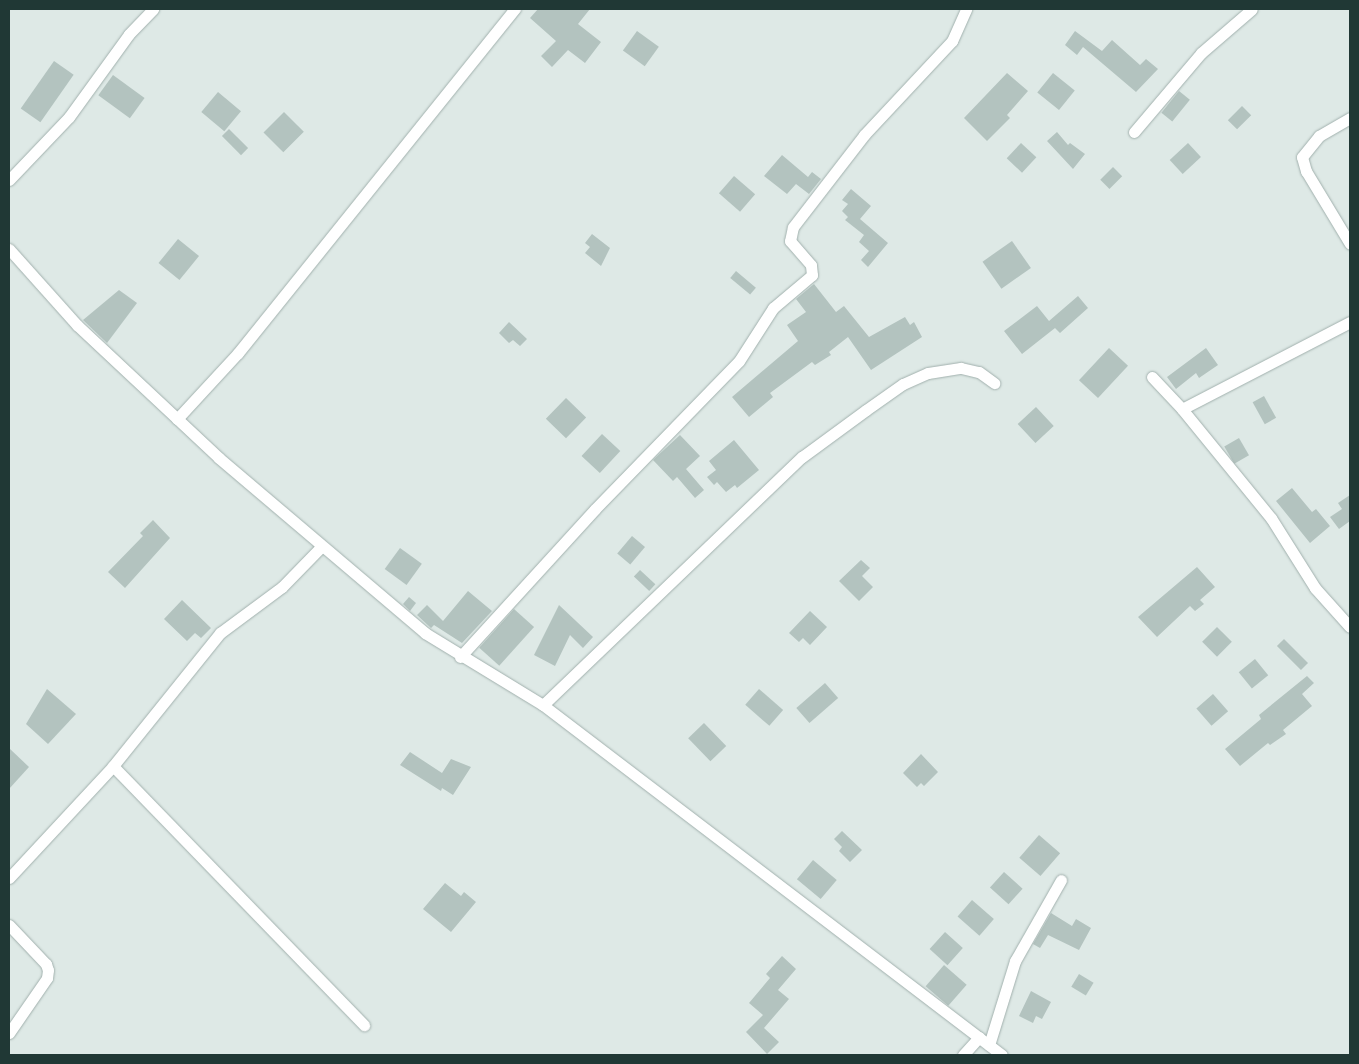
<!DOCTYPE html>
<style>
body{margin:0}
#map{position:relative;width:1359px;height:1064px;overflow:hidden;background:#dee9e6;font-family:"Exo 2",sans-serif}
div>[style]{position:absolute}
.building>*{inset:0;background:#b3c3bf;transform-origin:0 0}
.roads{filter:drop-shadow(0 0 1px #a1b0ad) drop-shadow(0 0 1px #a1b0ad)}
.minor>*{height:11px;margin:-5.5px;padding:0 5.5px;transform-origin:5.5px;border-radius:5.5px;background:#fff}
span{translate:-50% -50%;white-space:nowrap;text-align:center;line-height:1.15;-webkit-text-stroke:5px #eef6f3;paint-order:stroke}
.frame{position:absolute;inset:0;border:10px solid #203835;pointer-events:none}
</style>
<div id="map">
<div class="building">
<i style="clip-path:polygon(538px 9px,590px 9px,578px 24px,601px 42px,585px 63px,568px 50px,552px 67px,541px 56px,556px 41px,530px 18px)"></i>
<i style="left:637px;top:31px;width:27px;height:24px;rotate:36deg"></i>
<i style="clip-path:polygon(1075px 31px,1102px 51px,1112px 40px,1140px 65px,1146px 59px,1158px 69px,1136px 92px,1083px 47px,1077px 55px,1065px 45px)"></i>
<i style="left:54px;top:61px;width:24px;height:58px;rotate:35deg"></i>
<i style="clip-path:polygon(1007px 73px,1028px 91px,1007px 115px,1010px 118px,987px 141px,964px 118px)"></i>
<i style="left:1053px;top:73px;width:28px;height:25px;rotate:39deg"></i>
<i style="left:113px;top:75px;width:39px;height:25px;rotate:36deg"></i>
<i style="left:1179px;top:91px;width:14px;height:28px;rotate:39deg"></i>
<i style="left:218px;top:92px;width:30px;height:26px;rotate:40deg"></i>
<i style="left:1242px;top:106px;width:13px;height:20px;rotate:45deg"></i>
<i style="left:284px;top:112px;width:28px;height:29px;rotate:45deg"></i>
<i style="left:229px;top:129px;width:27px;height:10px;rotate:45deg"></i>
<i style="clip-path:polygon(1057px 132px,1068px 145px,1070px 143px,1085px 154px,1073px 169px,1047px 141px)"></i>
<i style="left:1021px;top:143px;width:21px;height:21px;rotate:43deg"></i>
<i style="left:1188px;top:143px;width:19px;height:25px;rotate:47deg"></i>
<i style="clip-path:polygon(782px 155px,808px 177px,812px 172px,821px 179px,809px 194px,796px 184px,787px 194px,764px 176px)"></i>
<i style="left:1113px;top:167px;width:13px;height:18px;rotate:45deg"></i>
<i style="left:734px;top:176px;width:28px;height:23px;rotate:41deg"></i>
<i style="clip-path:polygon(851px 189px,871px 206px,860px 219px,888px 243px,868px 267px,861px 260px,869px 251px,859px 242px,864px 235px,845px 220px,848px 217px,842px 211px,848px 204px,842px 200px)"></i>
<i style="clip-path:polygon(592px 234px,610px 248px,601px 266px,585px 253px,590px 247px,585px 243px)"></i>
<i style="left:178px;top:239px;width:27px;height:31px;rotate:39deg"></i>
<i style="left:1012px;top:241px;width:33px;height:36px;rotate:55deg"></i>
<i style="left:736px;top:271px;width:26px;height:9px;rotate:40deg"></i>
<i style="clip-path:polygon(814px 284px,836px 312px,844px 306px,869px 337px,905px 317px,910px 325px,914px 322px,922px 337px,871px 370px,848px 337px,829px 352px,831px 355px,815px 365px,812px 362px,770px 393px,773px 397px,749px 417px,732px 397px,798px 341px,787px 325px,806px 312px,796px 299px)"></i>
<i style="clip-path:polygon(119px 290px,137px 303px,107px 343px,83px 320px)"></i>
<i style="clip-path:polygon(1078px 296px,1088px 308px,1060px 333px,1051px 324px,1055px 328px,1022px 354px,1004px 331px,1037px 306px,1049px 321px)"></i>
<i style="clip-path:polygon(509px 322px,527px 339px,520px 346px,513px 340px,509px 343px,499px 333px)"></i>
<i style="left:1109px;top:348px;width:26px;height:44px;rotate:43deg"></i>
<i style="clip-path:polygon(1206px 348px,1218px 365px,1199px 378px,1196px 373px,1176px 389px,1167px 377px)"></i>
<i style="left:1264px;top:396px;width:25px;height:13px;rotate:61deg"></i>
<i style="left:566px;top:398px;width:28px;height:29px;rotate:44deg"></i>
<i style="left:1036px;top:407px;width:26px;height:25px;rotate:47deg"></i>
<i style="left:602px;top:434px;width:25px;height:30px;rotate:43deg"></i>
<i style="clip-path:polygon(680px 435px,700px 456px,686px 469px,704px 490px,695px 498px,677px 477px,673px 481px,653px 460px)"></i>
<i style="left:1239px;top:438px;width:20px;height:17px;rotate:60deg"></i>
<i style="clip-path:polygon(734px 440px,759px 470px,737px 488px,735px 485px,726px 492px,717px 482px,714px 485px,707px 477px,716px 470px,709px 461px)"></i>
<i style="clip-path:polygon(1292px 488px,1312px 512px,1316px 509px,1330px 526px,1310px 543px,1276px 501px)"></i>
<i style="clip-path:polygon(1350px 495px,1350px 521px,1339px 529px,1330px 517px,1342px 509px,1338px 503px)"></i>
<i style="clip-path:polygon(153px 520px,170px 538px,125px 588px,108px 572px,143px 536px,140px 533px)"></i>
<i style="left:632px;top:536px;width:17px;height:23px;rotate:40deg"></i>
<i style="left:400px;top:548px;width:27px;height:26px;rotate:36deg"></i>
<i style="clip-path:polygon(861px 560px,870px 568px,862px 576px,873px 587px,859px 601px,839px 581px)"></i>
<i style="clip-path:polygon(1197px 567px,1215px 587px,1200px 600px,1204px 604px,1195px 611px,1190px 606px,1157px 637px,1138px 617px)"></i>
<i style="left:640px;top:570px;width:21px;height:9px;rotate:43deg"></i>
<i style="clip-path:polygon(468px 591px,492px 611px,462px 643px,434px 625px,431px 628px,417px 615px,427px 605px,443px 621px)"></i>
<i style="clip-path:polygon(409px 597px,416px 603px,410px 611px,403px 604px)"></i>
<i style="clip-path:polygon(182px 600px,211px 628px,201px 638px,195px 633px,187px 641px,164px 619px)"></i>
<i style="clip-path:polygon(559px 605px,593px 637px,583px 648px,570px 635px,555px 666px,534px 655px)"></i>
<i style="left:514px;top:609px;width:27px;height:52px;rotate:42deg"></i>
<i style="clip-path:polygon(810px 611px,827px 627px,810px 645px,803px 638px,799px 642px,789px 633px)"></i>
<i style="left:1217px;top:627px;width:21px;height:21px;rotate:45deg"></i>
<i style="left:1284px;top:639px;width:34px;height:10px;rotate:45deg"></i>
<i style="left:1255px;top:659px;width:21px;height:21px;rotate:51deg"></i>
<i style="clip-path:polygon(1307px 676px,1314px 683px,1302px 694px,1312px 706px,1283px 730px,1286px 734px,1270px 745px,1268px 743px,1240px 766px,1225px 749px,1261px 719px,1259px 715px)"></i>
<i style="left:825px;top:683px;width:20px;height:38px;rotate:49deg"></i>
<i style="clip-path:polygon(47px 689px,76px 714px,48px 744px,26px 724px)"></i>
<i style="left:759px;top:689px;width:32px;height:21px;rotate:41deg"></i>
<i style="left:1213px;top:694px;width:23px;height:22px;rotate:49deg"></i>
<i style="left:704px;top:723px;width:32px;height:22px;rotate:46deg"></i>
<i style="clip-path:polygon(9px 748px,29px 767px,9px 789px)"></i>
<i style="clip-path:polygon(410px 752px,442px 773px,451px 759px,471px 767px,453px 795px,442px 788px,441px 791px,400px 765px)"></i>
<i style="clip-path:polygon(921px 754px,938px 772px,924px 786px,921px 783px,917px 787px,903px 773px)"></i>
<i style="clip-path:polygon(842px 831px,862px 850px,850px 862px,839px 851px,842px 847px,834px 839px)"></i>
<i style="left:1039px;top:835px;width:28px;height:30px;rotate:41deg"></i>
<i style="left:813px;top:860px;width:31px;height:25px;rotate:40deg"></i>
<i style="left:1004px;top:872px;width:25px;height:21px;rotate:42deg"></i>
<i style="clip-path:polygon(445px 883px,461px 896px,464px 892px,476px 902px,451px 932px,423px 909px)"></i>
<i style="left:972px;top:900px;width:29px;height:22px;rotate:41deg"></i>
<i style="clip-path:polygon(1051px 913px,1072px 926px,1076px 919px,1091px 928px,1079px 950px,1048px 935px,1040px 948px,1033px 944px)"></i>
<i style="left:945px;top:932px;width:24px;height:23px;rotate:42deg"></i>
<i style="clip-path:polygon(782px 956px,796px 969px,778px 990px,789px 999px,764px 1028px,779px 1042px,767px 1054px,746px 1032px,763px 1015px,749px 1003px,770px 978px,766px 974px)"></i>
<i style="left:944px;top:965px;width:30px;height:28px;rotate:41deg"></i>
<i style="left:1079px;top:974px;width:17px;height:15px;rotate:31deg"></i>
<i style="clip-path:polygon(1031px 991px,1051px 1002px,1042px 1019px,1036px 1016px,1033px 1023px,1019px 1016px)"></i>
</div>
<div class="roads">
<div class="minor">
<i style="left:1350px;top:118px;width:36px;rotate:150deg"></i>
<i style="left:1319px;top:136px;width:27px;rotate:129deg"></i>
<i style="left:1302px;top:157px;width:15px;rotate:74deg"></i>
<i style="left:1306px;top:171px;width:85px;rotate:58.9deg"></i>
<i style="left:1134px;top:132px;width:104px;rotate:-49.7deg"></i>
<i style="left:1201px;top:53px;width:67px;rotate:-40.8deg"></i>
<i style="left:9px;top:180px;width:87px;rotate:-46.4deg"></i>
<i style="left:69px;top:117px;width:102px;rotate:-54.1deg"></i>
<i style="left:129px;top:34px;width:35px;rotate:-46deg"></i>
<i style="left:9px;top:249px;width:102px;rotate:48.2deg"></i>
<i style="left:77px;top:325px;width:195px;rotate:43.1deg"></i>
<i style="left:219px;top:458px;width:270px;rotate:40.3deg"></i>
<i style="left:425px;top:633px;width:138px;rotate:31.4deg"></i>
<i style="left:543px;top:705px;width:577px;rotate:37.33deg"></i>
<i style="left:1350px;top:322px;width:189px;rotate:152.6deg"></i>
<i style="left:1182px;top:409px;width:141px;rotate:50.8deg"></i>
<i style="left:1271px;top:518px;width:83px;rotate:57.8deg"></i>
<i style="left:1315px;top:588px;width:52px;rotate:48.1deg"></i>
<i style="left:1152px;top:377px;width:44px;rotate:46.8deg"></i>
<i style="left:177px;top:419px;width:90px;rotate:-47.3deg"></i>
<i style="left:238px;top:353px;width:442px;rotate:-51.2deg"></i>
<i style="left:460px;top:657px;width:200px;rotate:-47.6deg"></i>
<i style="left:595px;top:509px;width:206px;rotate:-45.8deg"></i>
<i style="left:739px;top:361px;width:63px;rotate:-57.3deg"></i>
<i style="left:773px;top:308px;width:51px;rotate:-40.2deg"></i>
<i style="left:812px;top:275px;width:10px;rotate:-96deg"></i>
<i style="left:811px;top:265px;width:32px;rotate:-131deg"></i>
<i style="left:790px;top:241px;width:14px;rotate:-78deg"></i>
<i style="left:793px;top:227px;width:116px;rotate:-52.3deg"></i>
<i style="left:864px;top:135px;width:129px;rotate:-46.9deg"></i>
<i style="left:952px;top:41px;width:35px;rotate:-66deg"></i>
<i style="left:543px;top:705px;width:359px;rotate:-43.8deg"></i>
<i style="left:802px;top:457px;width:79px;rotate:-36.3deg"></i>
<i style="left:866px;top:410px;width:45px;rotate:-35.1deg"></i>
<i style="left:903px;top:384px;width:27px;rotate:-24deg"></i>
<i style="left:928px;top:373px;width:33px;rotate:-9deg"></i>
<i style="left:961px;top:368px;width:18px;rotate:13deg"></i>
<i style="left:979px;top:372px;width:19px;rotate:36deg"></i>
<i style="left:113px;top:766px;width:361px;rotate:45.9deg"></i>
<i style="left:9px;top:878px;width:153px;rotate:-47.1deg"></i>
<i style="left:113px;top:766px;width:171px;rotate:-51.2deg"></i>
<i style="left:220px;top:633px;width:77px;rotate:-36.6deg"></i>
<i style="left:282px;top:587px;width:57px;rotate:-45.7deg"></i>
<i style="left:9px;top:925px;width:54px;rotate:46.5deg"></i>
<i style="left:46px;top:964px;width:6px;rotate:72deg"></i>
<i style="left:48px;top:970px;width:8px;rotate:97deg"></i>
<i style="left:47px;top:978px;width:67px;rotate:124.6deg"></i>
<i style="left:989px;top:1045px;width:88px;rotate:-72.8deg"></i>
<i style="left:1015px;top:961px;width:93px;rotate:-60.4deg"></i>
<i style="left:963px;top:1055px;width:24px;rotate:-48deg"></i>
</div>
</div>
<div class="frame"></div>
</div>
